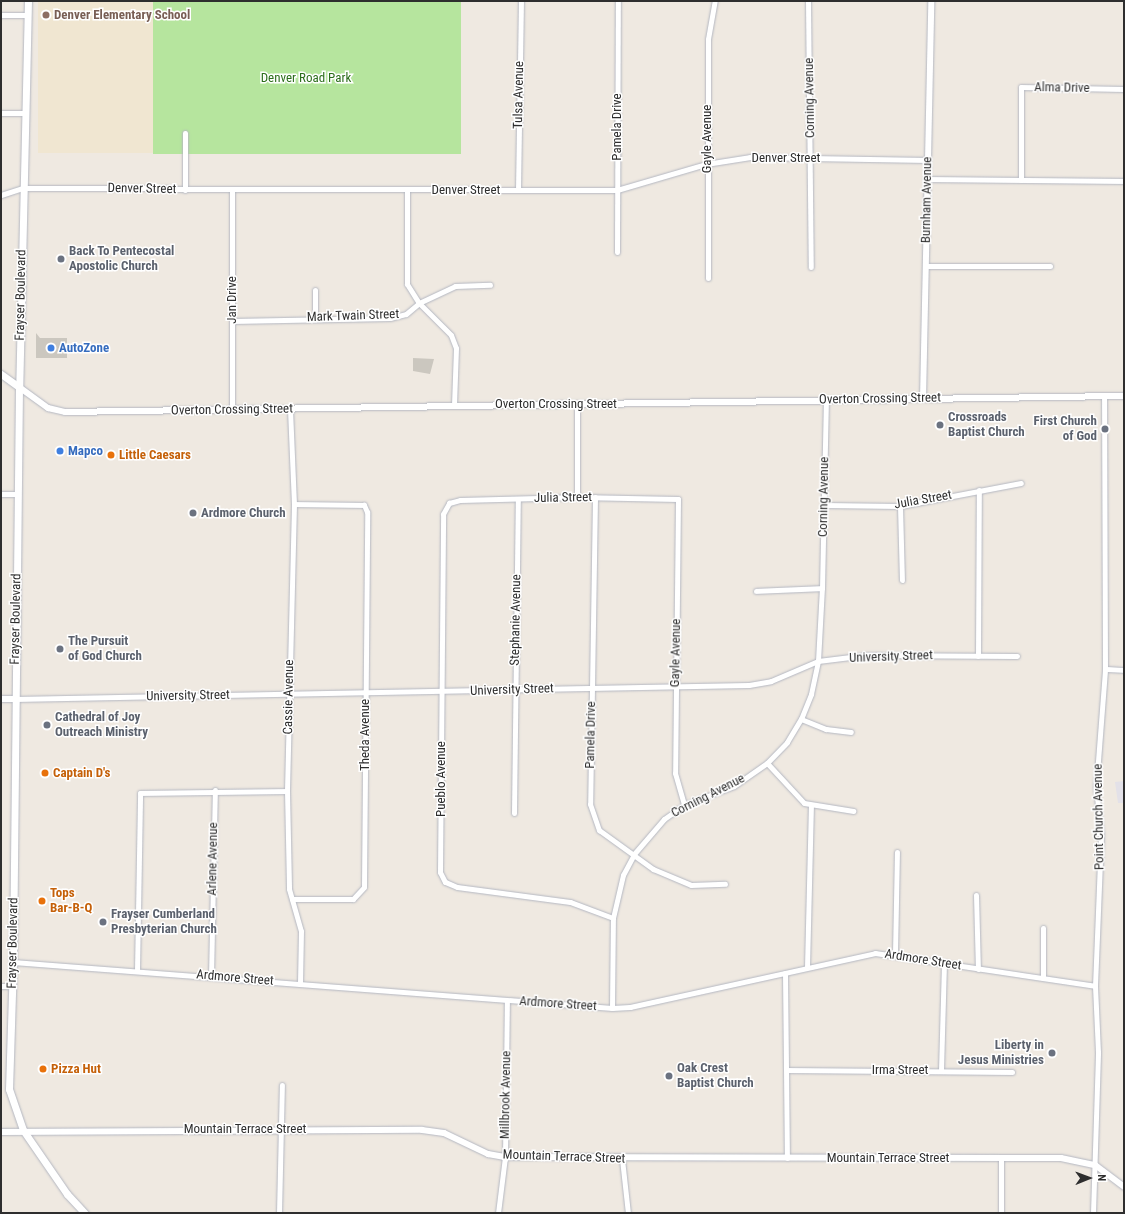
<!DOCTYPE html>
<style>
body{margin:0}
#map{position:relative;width:1125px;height:1214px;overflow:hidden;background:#efe9e1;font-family:"Roboto Condensed",sans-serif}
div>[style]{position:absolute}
.industrial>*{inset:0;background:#e3e1e8}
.education>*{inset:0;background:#f0e6d1;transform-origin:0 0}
.green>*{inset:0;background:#b6e59e;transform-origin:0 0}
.building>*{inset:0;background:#cbc7bf}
.roads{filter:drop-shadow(0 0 1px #b4b7c1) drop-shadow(0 0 1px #b4b7c1)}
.minor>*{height:5px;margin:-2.5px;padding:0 2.5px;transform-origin:2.5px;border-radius:2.5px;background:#fff}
.tertiary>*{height:6px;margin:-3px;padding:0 3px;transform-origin:3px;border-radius:3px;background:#fff}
.secondary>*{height:7px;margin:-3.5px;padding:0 3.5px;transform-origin:3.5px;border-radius:3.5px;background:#fff}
.dots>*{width:11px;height:11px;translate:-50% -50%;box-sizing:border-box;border:2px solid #fff;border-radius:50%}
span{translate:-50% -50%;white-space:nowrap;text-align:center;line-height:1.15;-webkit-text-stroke:3px #fff;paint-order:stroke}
.education-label{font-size:13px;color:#785e54;font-weight:700}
.left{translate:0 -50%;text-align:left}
.park-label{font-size:13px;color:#2c6e1b}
.street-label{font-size:13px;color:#2e2e2e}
.worship-label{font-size:13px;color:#5b616d;font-weight:700}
.right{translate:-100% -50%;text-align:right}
.shop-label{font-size:13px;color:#366cbe;font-weight:700}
.food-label{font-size:13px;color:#c56008;font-weight:700}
.frame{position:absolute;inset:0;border:2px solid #2e2e2e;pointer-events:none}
.north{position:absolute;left:1069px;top:1158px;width:40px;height:40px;-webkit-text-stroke:3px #fff;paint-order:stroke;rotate:89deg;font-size:11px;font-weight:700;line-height:16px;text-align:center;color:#2e2e2e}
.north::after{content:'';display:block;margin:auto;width:14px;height:18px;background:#2e2e2e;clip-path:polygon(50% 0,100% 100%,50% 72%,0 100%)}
</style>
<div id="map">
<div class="industrial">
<i style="clip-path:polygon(1124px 781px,1124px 803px,1118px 803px,1115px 782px)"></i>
</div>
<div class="education">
<i style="left:38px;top:1px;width:115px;height:152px"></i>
</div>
<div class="green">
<i style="left:153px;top:1px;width:308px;height:153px"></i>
</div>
<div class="building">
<i style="clip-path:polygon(36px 333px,40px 338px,67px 338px,67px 358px,36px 358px)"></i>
<i style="clip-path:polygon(413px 358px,434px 359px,430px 374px,413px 371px)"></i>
</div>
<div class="roads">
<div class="minor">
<i style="left:808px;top:1px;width:266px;rotate:89.4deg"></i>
<i style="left:1px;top:15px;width:27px"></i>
<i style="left:1px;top:113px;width:24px"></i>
<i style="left:185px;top:133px;width:57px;rotate:90deg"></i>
<i style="left:927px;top:179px;width:197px;rotate:0.6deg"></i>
<i style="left:1021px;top:180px;width:93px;rotate:-90deg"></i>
<i style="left:1021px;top:87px;width:103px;rotate:1.1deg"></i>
<i style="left:407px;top:190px;width:94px;rotate:90deg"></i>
<i style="left:407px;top:284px;width:22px;rotate:58deg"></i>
<i style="left:419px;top:303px;width:45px;rotate:45deg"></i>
<i style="left:451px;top:335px;width:14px;rotate:69deg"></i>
<i style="left:456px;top:348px;width:57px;rotate:92deg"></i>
<i style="left:518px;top:190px;width:189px;rotate:-89.1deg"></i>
<i style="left:1px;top:195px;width:23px;rotate:-18deg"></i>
<i style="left:23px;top:188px;width:594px;rotate:0.19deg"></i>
<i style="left:617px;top:190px;width:93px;rotate:-16.3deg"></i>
<i style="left:706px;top:164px;width:45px;rotate:-9deg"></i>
<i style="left:750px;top:157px;width:178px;rotate:1deg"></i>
<i style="left:617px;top:252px;width:251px;rotate:-89.8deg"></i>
<i style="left:926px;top:266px;width:124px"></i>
<i style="left:708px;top:278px;width:239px;rotate:-90deg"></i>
<i style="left:708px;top:39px;width:39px;rotate:-80deg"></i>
<i style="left:315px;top:318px;width:28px;rotate:-90deg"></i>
<i style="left:232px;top:321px;width:158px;rotate:-1.1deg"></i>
<i style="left:390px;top:318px;width:16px;rotate:-14deg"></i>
<i style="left:406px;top:314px;width:17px;rotate:-40deg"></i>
<i style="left:419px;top:303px;width:40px;rotate:-25deg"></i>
<i style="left:455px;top:286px;width:35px;rotate:-2deg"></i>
<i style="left:232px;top:409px;width:219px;rotate:-90deg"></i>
<i style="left:290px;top:409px;width:95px;rotate:87.6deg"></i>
<i style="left:294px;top:504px;width:287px;rotate:91.4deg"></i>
<i style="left:287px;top:791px;width:98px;rotate:88.8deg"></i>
<i style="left:289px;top:889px;width:44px;rotate:74.1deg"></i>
<i style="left:301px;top:931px;width:53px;rotate:91.1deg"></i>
<i style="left:1px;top:494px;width:17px"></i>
<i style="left:577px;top:497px;width:93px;rotate:-90deg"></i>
<i style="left:595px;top:497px;width:307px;rotate:90.9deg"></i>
<i style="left:590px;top:804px;width:28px;rotate:71deg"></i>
<i style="left:599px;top:830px;width:67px;rotate:35.8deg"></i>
<i style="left:653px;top:869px;width:41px;rotate:22.8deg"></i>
<i style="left:691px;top:885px;width:34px;rotate:-2deg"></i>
<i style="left:824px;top:505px;width:76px;rotate:0.8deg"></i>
<i style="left:900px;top:506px;width:123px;rotate:-10.8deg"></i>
<i style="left:900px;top:506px;width:74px;rotate:88.5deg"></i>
<i style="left:756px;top:591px;width:66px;rotate:-2.6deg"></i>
<i style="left:978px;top:656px;width:166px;rotate:-89.7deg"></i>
<i style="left:1105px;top:669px;width:19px;rotate:3deg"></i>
<i style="left:14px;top:699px;width:735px;rotate:-1.09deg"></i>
<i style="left:749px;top:685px;width:22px;rotate:-10deg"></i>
<i style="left:771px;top:681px;width:51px;rotate:-23.1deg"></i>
<i style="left:818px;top:661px;width:49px;rotate:-7deg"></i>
<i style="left:867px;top:655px;width:150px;rotate:0.4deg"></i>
<i style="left:801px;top:719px;width:27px;rotate:22deg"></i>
<i style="left:826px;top:729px;width:25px;rotate:7deg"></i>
<i style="left:767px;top:763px;width:54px;rotate:47.2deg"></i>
<i style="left:804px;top:803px;width:50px;rotate:9.3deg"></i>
<i style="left:514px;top:813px;width:313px;rotate:-89.3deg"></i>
<i style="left:976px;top:895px;width:74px;rotate:88.5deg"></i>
<i style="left:292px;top:899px;width:61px"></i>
<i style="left:353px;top:899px;width:16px;rotate:-47deg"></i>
<i style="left:364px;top:887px;width:375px;rotate:-89.5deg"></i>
<i style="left:367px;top:512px;width:8px;rotate:-113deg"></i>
<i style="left:364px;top:505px;width:70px;rotate:-179.2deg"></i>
<i style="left:613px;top:918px;width:46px;rotate:-159.6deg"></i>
<i style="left:570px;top:902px;width:114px;rotate:-172.4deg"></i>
<i style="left:457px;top:887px;width:13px;rotate:-157deg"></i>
<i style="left:445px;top:882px;width:11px;rotate:-117deg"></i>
<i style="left:440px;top:872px;width:358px;rotate:-89.5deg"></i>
<i style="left:443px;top:514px;width:13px;rotate:-61deg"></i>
<i style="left:449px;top:503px;width:11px;rotate:-15deg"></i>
<i style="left:460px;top:500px;width:117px;rotate:-1.5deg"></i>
<i style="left:577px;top:497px;width:101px;rotate:1.1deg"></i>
<i style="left:678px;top:499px;width:274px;rotate:90.6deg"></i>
<i style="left:675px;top:773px;width:33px;rotate:74deg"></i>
<i style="left:895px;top:954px;width:102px;rotate:-88.9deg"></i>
<i style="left:13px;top:962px;width:601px;rotate:4.39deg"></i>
<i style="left:612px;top:1008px;width:18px;rotate:-3deg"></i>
<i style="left:630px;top:1007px;width:251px;rotate:-12.4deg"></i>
<i style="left:875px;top:953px;width:222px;rotate:8.5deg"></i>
<i style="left:807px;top:967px;width:161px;rotate:-88.6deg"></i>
<i style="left:137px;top:971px;width:178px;rotate:-89deg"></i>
<i style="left:140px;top:793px;width:147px;rotate:-0.8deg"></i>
<i style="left:785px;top:973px;width:185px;rotate:89.4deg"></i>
<i style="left:211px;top:976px;width:186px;rotate:-88.8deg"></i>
<i style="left:1043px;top:978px;width:50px;rotate:-90deg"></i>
<i style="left:1px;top:986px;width:11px"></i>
<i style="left:612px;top:1008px;width:90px;rotate:-89.4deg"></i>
<i style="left:613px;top:918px;width:44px;rotate:-76.9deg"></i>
<i style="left:623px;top:875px;width:24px;rotate:-62deg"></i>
<i style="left:634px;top:854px;width:46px;rotate:-49.4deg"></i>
<i style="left:664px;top:819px;width:24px;rotate:-35deg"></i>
<i style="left:684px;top:805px;width:53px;rotate:-20.8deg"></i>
<i style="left:734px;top:786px;width:40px;rotate:-34.9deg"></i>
<i style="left:767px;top:763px;width:29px;rotate:-46deg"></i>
<i style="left:787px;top:742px;width:27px;rotate:-59deg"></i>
<i style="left:801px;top:719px;width:27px;rotate:-68deg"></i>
<i style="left:811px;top:694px;width:34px;rotate:-78deg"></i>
<i style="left:818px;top:661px;width:73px;rotate:-86.9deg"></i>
<i style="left:822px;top:588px;width:188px;rotate:-88.8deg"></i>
<i style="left:787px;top:1070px;width:225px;rotate:0.5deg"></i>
<i style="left:941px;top:1070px;width:108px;rotate:-88.4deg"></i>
<i style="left:622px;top:1159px;width:54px;rotate:83.7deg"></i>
<i style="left:279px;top:1213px;width:128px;rotate:-88.7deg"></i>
<i style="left:498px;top:1213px;width:56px;rotate:-82.9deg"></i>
<i style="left:505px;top:1157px;width:156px;rotate:-89.3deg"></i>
<i style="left:1001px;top:1213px;width:55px;rotate:-90deg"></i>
<i style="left:1093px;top:1213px;width:161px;rotate:-88.2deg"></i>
<i style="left:1098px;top:1052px;width:66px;rotate:-92.6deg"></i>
<i style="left:1095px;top:986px;width:152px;rotate:-87.7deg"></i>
<i style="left:1101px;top:834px;width:47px;rotate:-96.1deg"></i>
<i style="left:1096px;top:787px;width:118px;rotate:-85.6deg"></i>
<i style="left:1105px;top:669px;width:272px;rotate:-90.2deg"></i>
</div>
<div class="tertiary">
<i style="left:19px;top:387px;width:36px;rotate:36deg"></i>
<i style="left:48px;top:408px;width:17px;rotate:13deg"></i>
<i style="left:65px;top:412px;width:1059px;rotate:-0.87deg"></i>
<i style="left:923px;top:399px;width:398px;rotate:-88.8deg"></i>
<i style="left:1px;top:699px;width:13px"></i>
<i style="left:1px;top:1132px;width:421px;rotate:-0.3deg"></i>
<i style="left:422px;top:1130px;width:22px;rotate:8deg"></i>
<i style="left:444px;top:1133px;width:49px;rotate:25.5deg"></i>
<i style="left:488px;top:1154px;width:17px;rotate:10deg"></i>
<i style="left:505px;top:1157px;width:556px;rotate:0.1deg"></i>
<i style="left:1061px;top:1158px;width:35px;rotate:12deg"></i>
<i style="left:1095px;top:1165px;width:36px;rotate:37deg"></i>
</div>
<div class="secondary">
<i style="left:28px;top:1px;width:386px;rotate:91.3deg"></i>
<i style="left:19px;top:387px;width:575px;rotate:90.6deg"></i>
<i style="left:13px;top:962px;width:127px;rotate:91.8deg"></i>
<i style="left:9px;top:1089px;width:43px;rotate:71.1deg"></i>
<i style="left:23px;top:1130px;width:78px;rotate:55.5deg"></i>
<i style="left:67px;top:1194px;width:26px;rotate:47deg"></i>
<i style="left:1px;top:374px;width:22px;rotate:36deg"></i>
</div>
</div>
<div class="dots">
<i style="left:46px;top:15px;background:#8d6e63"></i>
<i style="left:61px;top:259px;background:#6b7280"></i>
<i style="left:51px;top:348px;background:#3f7fe0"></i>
<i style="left:940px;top:425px;background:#6b7280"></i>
<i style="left:1105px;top:429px;background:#6b7280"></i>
<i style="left:60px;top:451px;background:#3f7fe0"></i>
<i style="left:111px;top:455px;background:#e8710a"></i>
<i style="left:193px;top:513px;background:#6b7280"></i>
<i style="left:60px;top:649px;background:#6b7280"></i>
<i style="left:47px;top:725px;background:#6b7280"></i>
<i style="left:45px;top:773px;background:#e8710a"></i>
<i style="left:42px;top:901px;background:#e8710a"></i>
<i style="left:103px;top:922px;background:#6b7280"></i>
<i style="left:1052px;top:1053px;background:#6b7280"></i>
<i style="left:43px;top:1069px;background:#e8710a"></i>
<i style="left:669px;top:1076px;background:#6b7280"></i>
</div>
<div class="education-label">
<span class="left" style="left:54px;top:15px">Denver Elementary School</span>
</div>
<div class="park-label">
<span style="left:306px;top:78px">Denver Road Park</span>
</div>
<div class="street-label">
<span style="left:1062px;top:88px;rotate:1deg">Alma Drive</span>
<span style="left:519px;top:95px;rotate:-89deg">Tulsa Avenue</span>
<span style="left:810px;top:98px;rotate:-91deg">Corning Avenue</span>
<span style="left:617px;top:127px;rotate:-90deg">Pamela Drive</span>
<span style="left:707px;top:139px;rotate:-90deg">Gayle Avenue</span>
<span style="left:786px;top:158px">Denver Street</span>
<span style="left:142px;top:189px;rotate:1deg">Denver Street</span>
<span style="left:466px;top:190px">Denver Street</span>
<span style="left:927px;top:200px;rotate:-89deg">Burnham Avenue</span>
<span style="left:21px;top:295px;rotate:-89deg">Frayser Boulevard</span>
<span style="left:232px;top:300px;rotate:-90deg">Jan Drive</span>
<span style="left:353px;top:316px;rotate:-2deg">Mark Twain Street</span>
<span style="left:880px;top:399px;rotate:-1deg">Overton Crossing Street</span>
<span style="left:556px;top:404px">Overton Crossing Street</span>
<span style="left:232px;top:410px;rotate:-1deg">Overton Crossing Street</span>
<span style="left:824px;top:497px;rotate:-89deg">Corning Avenue</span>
<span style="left:563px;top:498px;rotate:-1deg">Julia Street</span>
<span style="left:923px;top:500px;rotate:-10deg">Julia Street</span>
<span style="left:16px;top:619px;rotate:-89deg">Frayser Boulevard</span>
<span style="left:516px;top:620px;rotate:-89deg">Stephanie Avenue</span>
<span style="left:676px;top:653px;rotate:-89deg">Gayle Avenue</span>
<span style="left:891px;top:657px;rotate:-2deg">University Street</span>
<span style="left:512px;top:690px;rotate:-2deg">University Street</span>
<span style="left:188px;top:696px;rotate:-1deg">University Street</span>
<span style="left:289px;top:697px;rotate:-89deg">Cassie Avenue</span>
<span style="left:365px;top:735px;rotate:-90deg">Theda Avenue</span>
<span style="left:591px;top:735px;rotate:-89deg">Pamela Drive</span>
<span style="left:441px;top:779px;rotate:-90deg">Pueblo Avenue</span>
<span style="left:708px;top:796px;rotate:-27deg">Corning Avenue</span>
<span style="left:1099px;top:817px;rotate:-91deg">Point Church Avenue</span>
<span style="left:213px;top:859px;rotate:-89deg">Arlene Avenue</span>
<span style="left:13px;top:943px;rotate:-89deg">Frayser Boulevard</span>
<span style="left:923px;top:960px;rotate:9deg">Ardmore Street</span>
<span style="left:235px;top:978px;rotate:5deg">Ardmore Street</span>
<span style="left:558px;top:1004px;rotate:4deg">Ardmore Street</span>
<span style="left:900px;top:1070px">Irma Street</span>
<span style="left:506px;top:1095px;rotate:-89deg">Millbrook Avenue</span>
<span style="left:245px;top:1129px">Mountain Terrace Street</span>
<span style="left:564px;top:1157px;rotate:2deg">Mountain Terrace Street</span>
<span style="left:888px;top:1158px">Mountain Terrace Street</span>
</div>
<div class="worship-label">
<span class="left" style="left:69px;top:259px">Back To Pentecostal<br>Apostolic Church</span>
<span class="left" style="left:948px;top:425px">Crossroads<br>Baptist Church</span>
<span class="right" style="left:1097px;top:429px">First Church<br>of God</span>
<span class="left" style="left:201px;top:513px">Ardmore Church</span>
<span class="left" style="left:68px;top:649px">The Pursuit<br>of God Church</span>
<span class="left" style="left:55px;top:725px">Cathedral of Joy<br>Outreach Ministry</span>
<span class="left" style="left:111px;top:922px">Frayser Cumberland<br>Presbyterian Church</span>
<span class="right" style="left:1044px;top:1053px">Liberty in<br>Jesus Ministries</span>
<span class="left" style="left:677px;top:1076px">Oak Crest<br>Baptist Church</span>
</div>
<div class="shop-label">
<span class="left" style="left:59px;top:348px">AutoZone</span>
<span class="left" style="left:68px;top:451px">Mapco</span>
</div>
<div class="food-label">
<span class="left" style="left:119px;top:455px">Little Caesars</span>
<span class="left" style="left:53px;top:773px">Captain D's</span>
<span class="left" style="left:50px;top:901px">Tops<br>Bar-B-Q</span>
<span class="left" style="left:51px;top:1069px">Pizza Hut</span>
</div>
<div class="frame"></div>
<div class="north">N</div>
</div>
